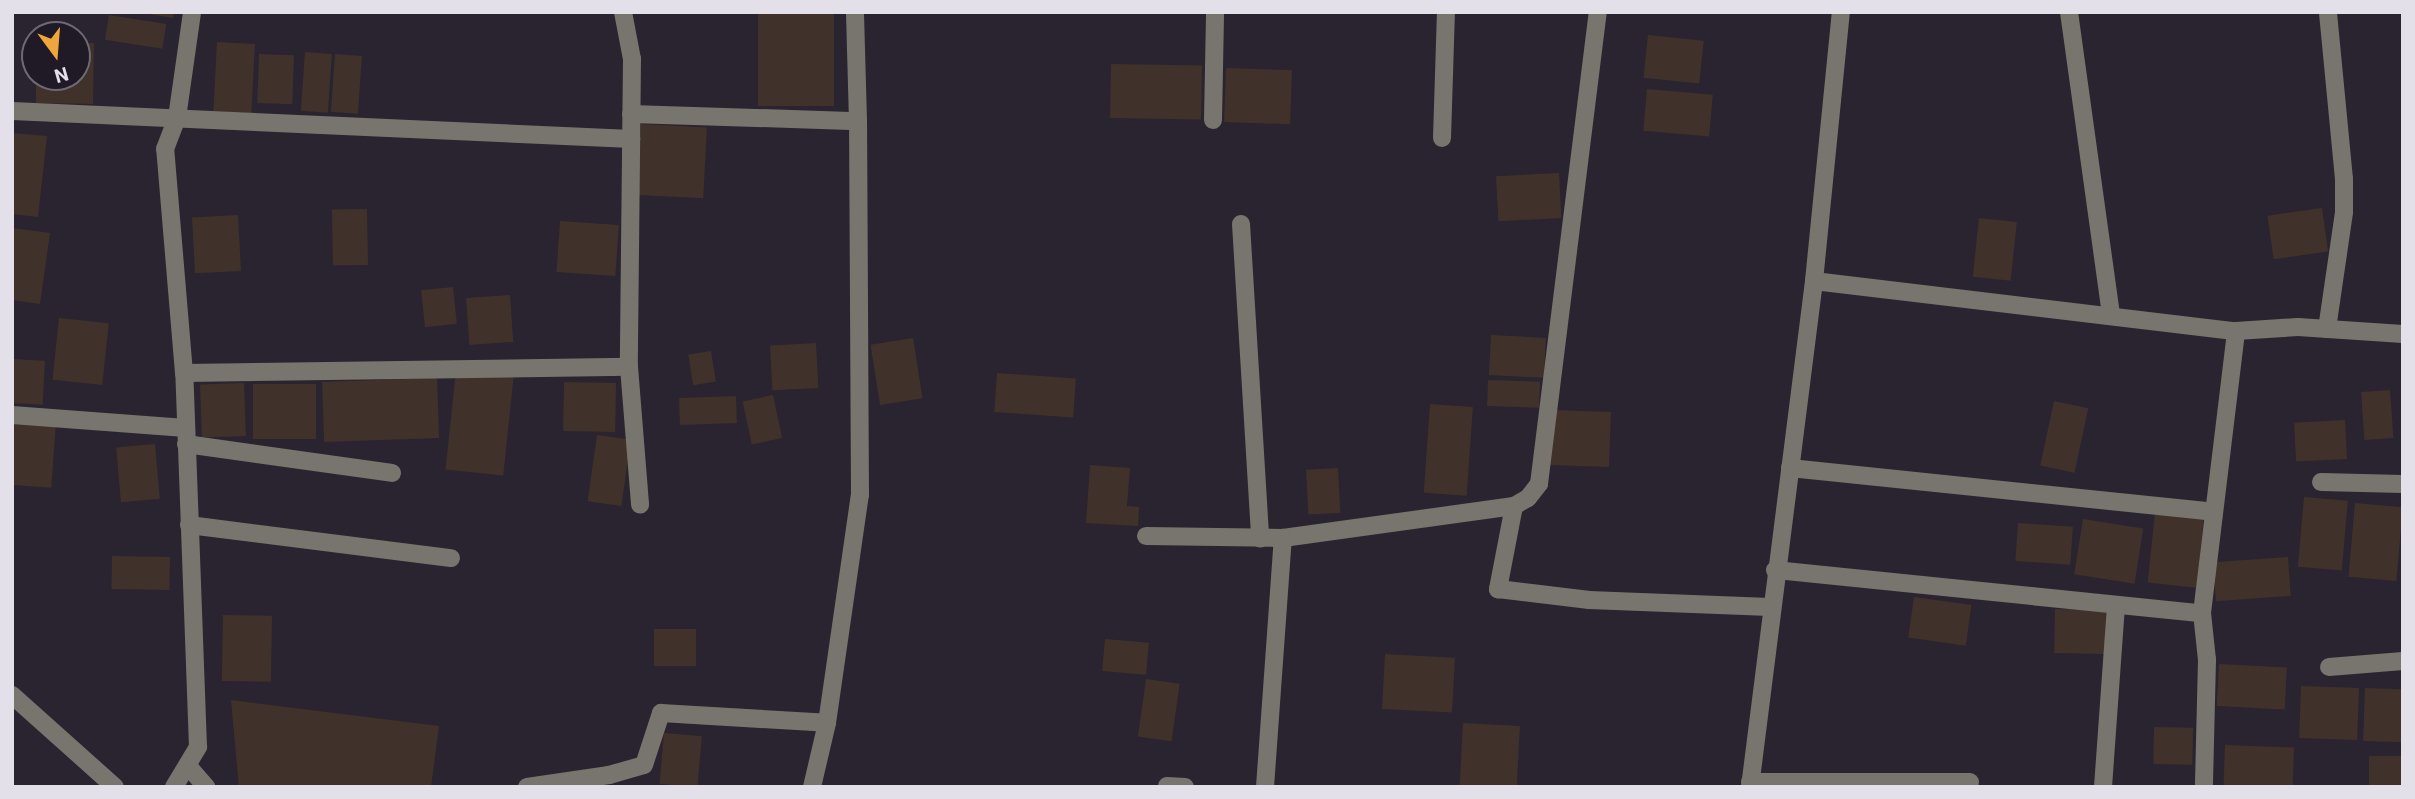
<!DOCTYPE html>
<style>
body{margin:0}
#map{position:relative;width:2415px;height:799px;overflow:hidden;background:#292430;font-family:Roboto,sans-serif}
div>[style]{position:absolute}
.building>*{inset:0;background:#40322b;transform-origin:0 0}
.minor>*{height:18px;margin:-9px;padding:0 9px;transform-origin:9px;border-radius:9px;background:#78756e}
span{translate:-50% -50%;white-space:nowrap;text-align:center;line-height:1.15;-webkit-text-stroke:7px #1f1a26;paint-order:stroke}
.frame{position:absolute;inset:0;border:14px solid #e4e0e9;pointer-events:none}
.north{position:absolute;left:21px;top:21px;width:70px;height:70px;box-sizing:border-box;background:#1f1a26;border:2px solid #6e6974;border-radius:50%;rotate:164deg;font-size:19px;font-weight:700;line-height:28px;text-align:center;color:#e4e0e9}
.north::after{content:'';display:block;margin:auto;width:24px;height:32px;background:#efa73d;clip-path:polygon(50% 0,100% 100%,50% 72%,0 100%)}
</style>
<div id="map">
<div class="building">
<i style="clip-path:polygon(137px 12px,174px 12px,173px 18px)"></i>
<i style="left:758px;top:12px;width:76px;height:94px"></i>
<i style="left:109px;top:15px;width:58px;height:25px;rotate:9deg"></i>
<i style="left:1648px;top:35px;width:56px;height:43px;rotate:6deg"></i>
<i style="left:217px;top:42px;width:38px;height:69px;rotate:3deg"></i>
<i style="clip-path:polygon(77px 43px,94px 43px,93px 104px,36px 103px,36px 77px,77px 77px)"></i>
<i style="left:305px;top:52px;width:27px;height:59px;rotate:4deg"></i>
<i style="left:259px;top:54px;width:35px;height:49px;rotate:2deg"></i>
<i style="left:335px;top:54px;width:27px;height:58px;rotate:4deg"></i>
<i style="left:1111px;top:64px;width:91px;height:54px;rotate:1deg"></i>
<i style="left:1226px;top:68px;width:66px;height:54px;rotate:2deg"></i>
<i style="left:1647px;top:89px;width:66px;height:42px;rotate:5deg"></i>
<i style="left:641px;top:124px;width:66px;height:71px;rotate:3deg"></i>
<i style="clip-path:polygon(12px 133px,47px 136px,38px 217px,12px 214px)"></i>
<i style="left:1559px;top:173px;width:45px;height:63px;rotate:87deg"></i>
<i style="left:2322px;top:208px;width:44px;height:55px;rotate:82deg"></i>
<i style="left:367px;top:209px;width:56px;height:35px;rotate:89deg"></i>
<i style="left:238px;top:215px;width:56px;height:46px;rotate:87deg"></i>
<i style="left:1979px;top:218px;width:38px;height:59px;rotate:6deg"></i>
<i style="left:560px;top:221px;width:59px;height:51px;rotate:4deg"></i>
<i style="clip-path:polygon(12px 228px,50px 233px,40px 304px,12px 300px)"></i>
<i style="left:453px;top:287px;width:37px;height:32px;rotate:84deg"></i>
<i style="left:510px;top:295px;width:47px;height:44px;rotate:86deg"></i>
<i style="left:59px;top:318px;width:50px;height:62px;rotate:6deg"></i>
<i style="left:1491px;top:335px;width:55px;height:40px;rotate:3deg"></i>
<i style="left:913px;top:338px;width:61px;height:43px;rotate:81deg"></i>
<i style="left:816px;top:343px;width:45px;height:46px;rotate:87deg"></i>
<i style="left:711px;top:351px;width:31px;height:23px;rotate:81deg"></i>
<i style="left:12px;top:359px;width:33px;height:44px;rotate:3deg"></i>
<i style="left:456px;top:370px;width:58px;height:100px;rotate:6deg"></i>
<i style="left:997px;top:373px;width:79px;height:39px;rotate:4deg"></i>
<i style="left:437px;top:378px;width:60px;height:115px;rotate:88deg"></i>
<i style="left:1488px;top:380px;width:52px;height:26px;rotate:2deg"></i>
<i style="left:564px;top:382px;width:52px;height:49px;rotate:1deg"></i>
<i style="left:244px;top:383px;width:53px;height:44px;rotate:88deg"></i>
<i style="left:253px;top:384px;width:63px;height:55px"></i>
<i style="left:2390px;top:390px;width:48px;height:29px;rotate:86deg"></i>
<i style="left:773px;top:395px;width:44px;height:31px;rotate:78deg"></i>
<i style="left:736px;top:396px;width:27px;height:57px;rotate:88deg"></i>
<i style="left:2054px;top:401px;width:35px;height:66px;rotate:12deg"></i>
<i style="left:1430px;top:404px;width:43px;height:89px;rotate:4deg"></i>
<i style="left:1552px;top:410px;width:59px;height:55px;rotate:2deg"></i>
<i style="left:14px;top:419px;width:42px;height:66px;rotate:4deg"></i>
<i style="left:2345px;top:420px;width:39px;height:51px;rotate:87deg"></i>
<i style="left:597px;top:435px;width:34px;height:67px;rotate:8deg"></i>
<i style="left:155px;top:444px;width:55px;height:39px;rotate:85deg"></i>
<i style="clip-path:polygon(1090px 465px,1130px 468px,1127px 506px,1139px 507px,1138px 526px,1086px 523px)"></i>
<i style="left:1338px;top:468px;width:45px;height:32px;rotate:87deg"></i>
<i style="left:2304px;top:497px;width:44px;height:70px;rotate:5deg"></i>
<i style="left:2355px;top:503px;width:48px;height:74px;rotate:5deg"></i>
<i style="left:2155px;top:513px;width:49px;height:70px;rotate:6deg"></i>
<i style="left:2083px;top:519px;width:61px;height:56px;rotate:9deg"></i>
<i style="left:2018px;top:523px;width:55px;height:38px;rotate:4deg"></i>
<i style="left:112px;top:556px;width:58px;height:33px;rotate:1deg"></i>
<i style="left:2288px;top:557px;width:39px;height:75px;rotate:86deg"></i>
<i style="left:1914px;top:597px;width:58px;height:41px;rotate:8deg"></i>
<i style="left:2055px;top:609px;width:51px;height:44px;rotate:1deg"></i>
<i style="left:223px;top:615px;width:49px;height:66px;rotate:1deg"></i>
<i style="left:654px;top:629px;width:42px;height:37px"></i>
<i style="left:1105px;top:639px;width:44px;height:32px;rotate:5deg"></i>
<i style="left:1385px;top:654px;width:70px;height:55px;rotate:3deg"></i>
<i style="left:2219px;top:664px;width:68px;height:42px;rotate:3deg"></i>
<i style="left:1146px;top:679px;width:34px;height:58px;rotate:8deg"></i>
<i style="left:2301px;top:686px;width:58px;height:52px;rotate:2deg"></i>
<i style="left:2365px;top:688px;width:38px;height:53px;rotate:2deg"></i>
<i style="clip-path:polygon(231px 700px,439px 726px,431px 787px,239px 787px)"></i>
<i style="left:1463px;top:723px;width:57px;height:64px;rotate:3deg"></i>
<i style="left:2154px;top:727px;width:39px;height:37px;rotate:1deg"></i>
<i style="left:664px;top:733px;width:38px;height:51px;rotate:5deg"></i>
<i style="left:2225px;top:745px;width:69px;height:40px;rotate:2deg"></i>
<i style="left:2369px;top:756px;width:34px;height:31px"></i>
</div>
<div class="minor">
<i style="left:623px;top:12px;width:48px;rotate:79.2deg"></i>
<i style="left:632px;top:59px;width:308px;rotate:90.6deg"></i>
<i style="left:629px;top:367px;width:138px;rotate:85.4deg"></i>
<i style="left:2069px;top:12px;width:306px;rotate:82.1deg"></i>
<i style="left:12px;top:111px;width:620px;rotate:2.59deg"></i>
<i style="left:631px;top:114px;width:227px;rotate:1.8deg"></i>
<i style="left:1213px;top:120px;width:108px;rotate:-88.9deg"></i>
<i style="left:1442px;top:138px;width:126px;rotate:-88.2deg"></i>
<i style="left:1241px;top:224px;width:315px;rotate:86.5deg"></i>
<i style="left:1814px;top:281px;width:425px;rotate:6.8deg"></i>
<i style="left:2236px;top:331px;width:62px;rotate:-3.7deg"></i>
<i style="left:2298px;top:327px;width:105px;rotate:3.8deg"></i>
<i style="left:2327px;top:329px;width:118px;rotate:-81.7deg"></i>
<i style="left:2344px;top:212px;width:33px;rotate:-90deg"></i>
<i style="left:2344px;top:179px;width:168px;rotate:-95.5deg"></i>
<i style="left:184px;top:373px;width:445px;rotate:-0.8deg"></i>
<i style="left:12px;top:415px;width:174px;rotate:4.3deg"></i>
<i style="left:186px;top:444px;width:208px;rotate:8deg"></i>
<i style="left:1790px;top:468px;width:426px;rotate:5.9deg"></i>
<i style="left:2321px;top:482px;width:82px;rotate:1.4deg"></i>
<i style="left:1514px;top:506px;width:85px;rotate:100.9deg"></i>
<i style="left:1498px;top:589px;width:92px;rotate:6.9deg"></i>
<i style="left:1589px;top:600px;width:181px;rotate:2.2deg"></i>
<i style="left:189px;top:525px;width:264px;rotate:7.2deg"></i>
<i style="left:1146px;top:536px;width:137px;rotate:0.8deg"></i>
<i style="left:1283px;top:538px;width:233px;rotate:-7.9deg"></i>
<i style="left:1514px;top:506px;width:16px;rotate:-30deg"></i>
<i style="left:1528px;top:498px;width:18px;rotate:-52deg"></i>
<i style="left:1539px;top:484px;width:476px;rotate:-82.9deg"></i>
<i style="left:1775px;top:570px;width:429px;rotate:5.8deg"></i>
<i style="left:2202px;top:613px;width:47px;rotate:83.9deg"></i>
<i style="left:2207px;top:660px;width:127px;rotate:91.4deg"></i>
<i style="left:2202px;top:613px;width:284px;rotate:-83.1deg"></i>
<i style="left:2329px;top:667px;width:74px;rotate:-4.6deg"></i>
<i style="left:12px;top:695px;width:138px;rotate:41.8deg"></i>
<i style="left:188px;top:766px;width:28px;rotate:49deg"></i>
<i style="left:1750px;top:782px;width:220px"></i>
<i style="left:1167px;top:786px;width:18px;rotate:3deg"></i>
<i style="left:174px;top:787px;width:47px;rotate:-59deg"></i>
<i style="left:198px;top:747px;width:374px;rotate:-92.1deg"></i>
<i style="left:184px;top:373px;width:225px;rotate:-94.8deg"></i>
<i style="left:165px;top:149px;width:33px;rotate:-69deg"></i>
<i style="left:177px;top:118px;width:107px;rotate:-81.9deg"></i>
<i style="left:527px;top:787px;width:83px;rotate:-8.3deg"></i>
<i style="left:609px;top:775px;width:36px;rotate:-16deg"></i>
<i style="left:644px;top:765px;width:55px;rotate:-71.9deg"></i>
<i style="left:661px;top:713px;width:166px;rotate:3.4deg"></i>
<i style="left:812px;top:787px;width:66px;rotate:-76.8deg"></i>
<i style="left:827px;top:723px;width:230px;rotate:-81.8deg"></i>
<i style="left:860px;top:495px;width:374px;rotate:-90.3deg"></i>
<i style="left:858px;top:121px;width:109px;rotate:-91.6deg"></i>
<i style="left:1265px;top:787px;width:250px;rotate:-85.9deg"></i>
<i style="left:1750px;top:787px;width:510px;rotate:-82.79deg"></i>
<i style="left:1814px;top:281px;width:270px;rotate:-84.3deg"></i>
<i style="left:2103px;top:787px;width:181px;rotate:-85.9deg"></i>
</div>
<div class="frame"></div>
<div class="north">N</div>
</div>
